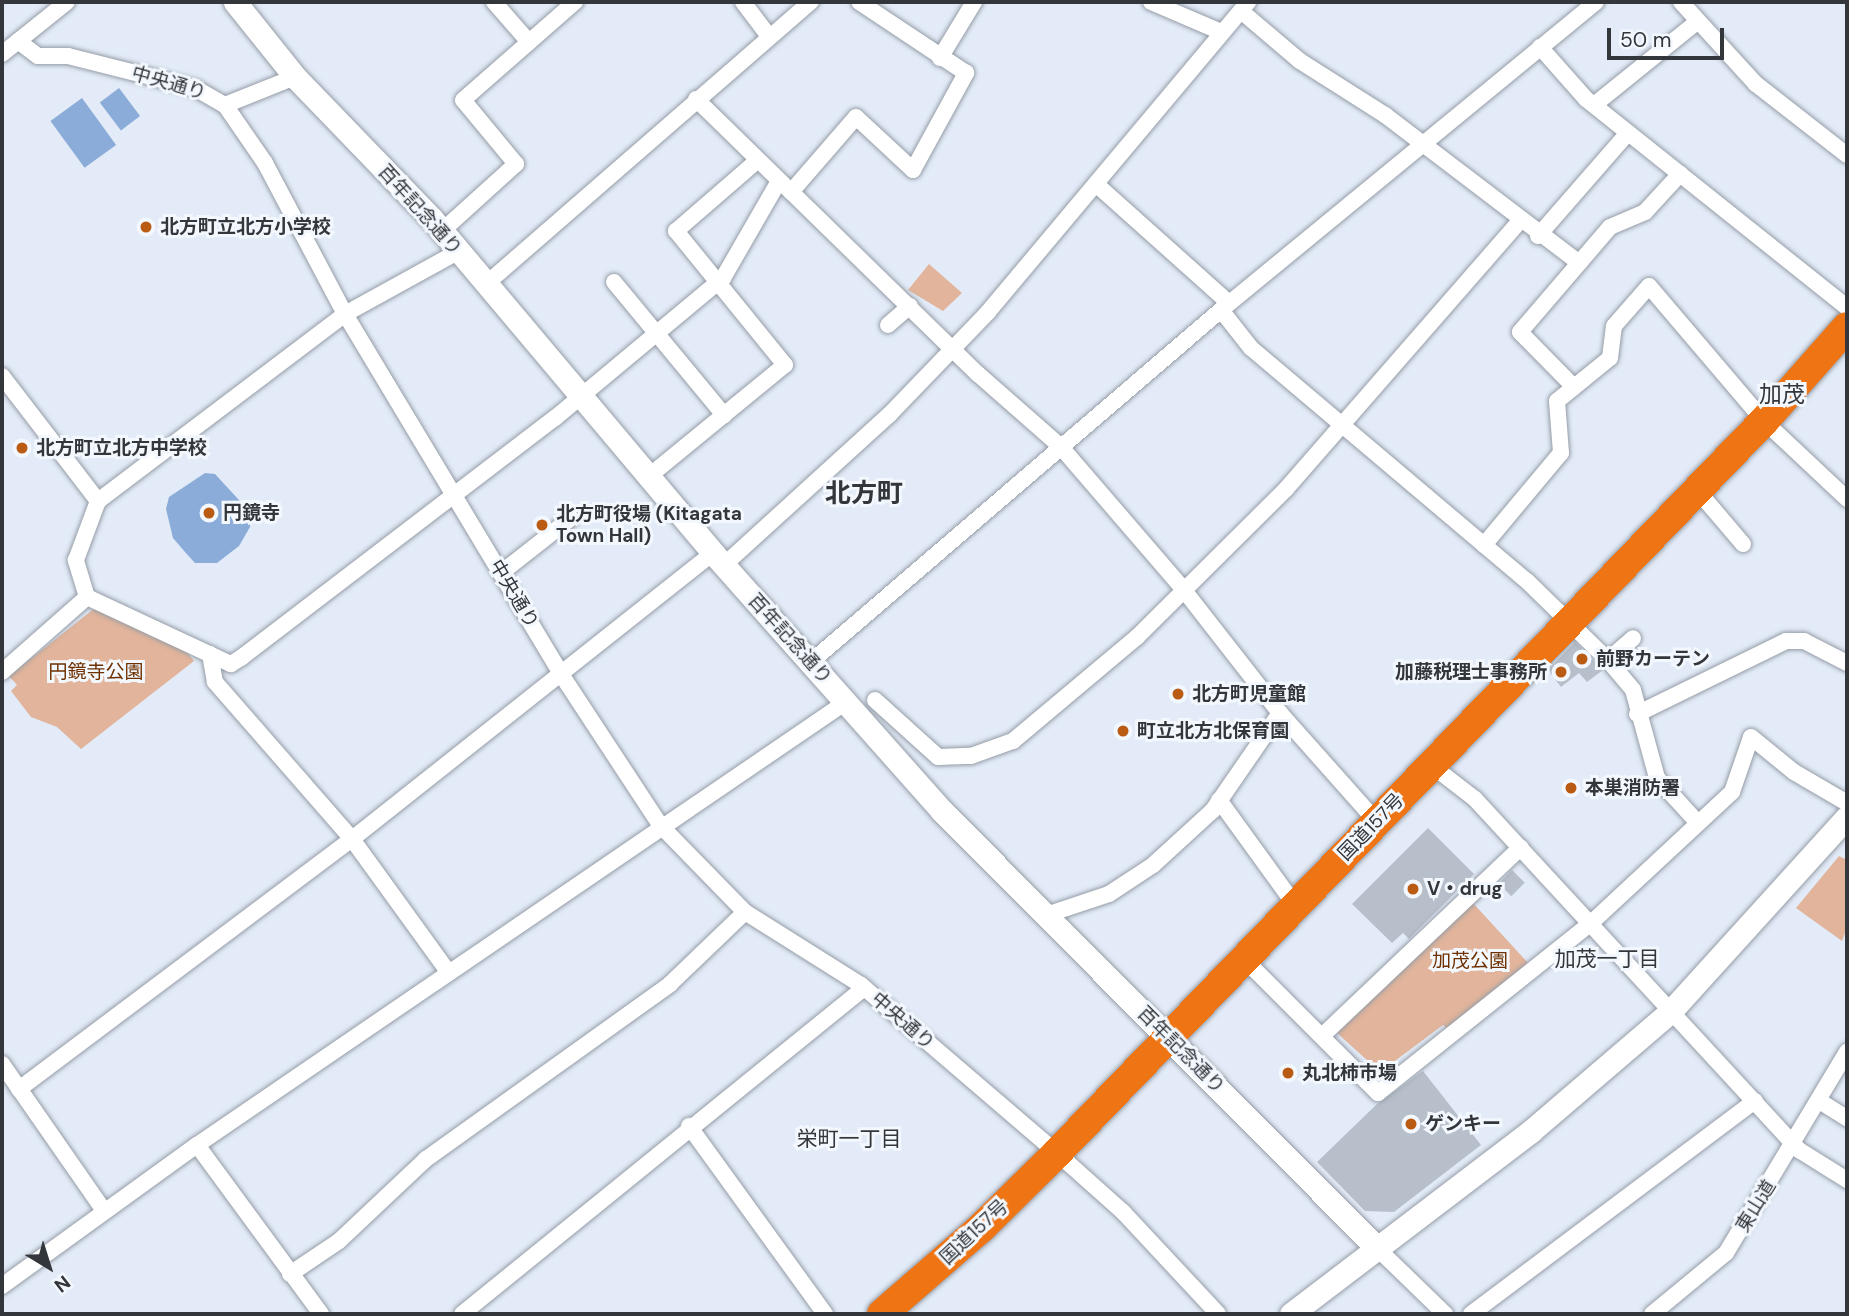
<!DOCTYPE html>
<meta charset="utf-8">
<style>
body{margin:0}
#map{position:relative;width:1849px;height:1316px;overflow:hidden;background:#e2ebf7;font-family:"DM Sans","Noto Sans JP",sans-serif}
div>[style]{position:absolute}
.green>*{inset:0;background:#e1b49b}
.water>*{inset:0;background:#8bacd8;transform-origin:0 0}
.building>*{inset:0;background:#b7bfca;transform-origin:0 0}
.roads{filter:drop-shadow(0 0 2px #959da7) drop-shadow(0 0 2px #959da7)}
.street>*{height:16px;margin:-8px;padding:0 8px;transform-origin:8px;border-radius:8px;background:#fff}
.secondary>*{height:23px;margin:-11.5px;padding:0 11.5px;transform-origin:11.5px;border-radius:11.5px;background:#fff}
.highway>*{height:30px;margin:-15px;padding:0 15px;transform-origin:15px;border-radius:15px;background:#ee7414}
.dots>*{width:19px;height:19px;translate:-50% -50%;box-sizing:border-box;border:4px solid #f3f8ff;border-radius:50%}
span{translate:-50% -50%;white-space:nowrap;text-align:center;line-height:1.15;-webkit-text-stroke:6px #f3f8ff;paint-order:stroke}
.street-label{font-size:19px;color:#33363b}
.poi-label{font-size:19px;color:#33363b;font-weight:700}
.left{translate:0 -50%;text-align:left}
.right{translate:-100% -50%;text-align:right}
.park-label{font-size:19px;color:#6f3000}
.neighbourhood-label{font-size:21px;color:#33363b}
.quarter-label{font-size:23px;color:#33363b}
.district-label{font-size:26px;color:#33363b;font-weight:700}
.frame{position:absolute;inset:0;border:4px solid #33363b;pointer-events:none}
.north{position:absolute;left:14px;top:1232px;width:70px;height:70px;-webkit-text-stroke:5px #f3f8ff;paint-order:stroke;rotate:142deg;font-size:19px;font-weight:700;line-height:28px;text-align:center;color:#33363b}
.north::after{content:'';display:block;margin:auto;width:24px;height:32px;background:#33363b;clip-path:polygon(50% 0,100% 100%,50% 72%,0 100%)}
.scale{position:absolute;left:1607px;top:28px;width:117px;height:32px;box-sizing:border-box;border:4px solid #33363b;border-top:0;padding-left:9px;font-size:21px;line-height:24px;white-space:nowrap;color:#33363b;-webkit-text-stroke:5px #f3f8ff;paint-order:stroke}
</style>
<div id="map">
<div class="green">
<i style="clip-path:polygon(929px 264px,962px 293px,943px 311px,908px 290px)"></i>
<i style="clip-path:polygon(95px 608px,182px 646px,194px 661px,81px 749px,57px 727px,31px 717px,11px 691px,17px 685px,9px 676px)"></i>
<i style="clip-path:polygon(1839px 856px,1847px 860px,1847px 928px,1842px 941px,1796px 908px)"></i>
<i style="clip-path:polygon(1472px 902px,1530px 965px,1449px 1030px,1443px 1025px,1380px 1072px,1336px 1032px)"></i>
</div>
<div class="water">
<i style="left:119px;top:88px;width:35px;height:24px;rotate:53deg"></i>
<i style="left:82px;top:98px;width:58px;height:39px;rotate:54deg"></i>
<i style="clip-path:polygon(205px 473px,215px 474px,250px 512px,250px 527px,239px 546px,217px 563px,195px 563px,185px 552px,173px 538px,166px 509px,169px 497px)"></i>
</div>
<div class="building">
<i style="clip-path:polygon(1575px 642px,1603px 670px,1587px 682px,1579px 673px,1561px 687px,1548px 670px)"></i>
<i style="clip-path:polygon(1428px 828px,1474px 874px,1409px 939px,1403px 933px,1392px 943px,1352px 904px)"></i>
<i style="left:1512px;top:870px;width:18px;height:19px;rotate:45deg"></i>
<i style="clip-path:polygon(1423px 1071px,1481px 1145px,1394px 1212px,1365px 1211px,1317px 1162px,1377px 1104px)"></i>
</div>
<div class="roads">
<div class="street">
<i style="left:494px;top:2px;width:53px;rotate:48.8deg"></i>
<i style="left:743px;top:2px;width:41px;rotate:52.9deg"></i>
<i style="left:1151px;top:2px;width:76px;rotate:23.2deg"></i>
<i style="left:1681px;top:2px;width:111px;rotate:47.6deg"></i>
<i style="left:1756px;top:84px;width:115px;rotate:38deg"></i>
<i style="left:1241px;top:11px;width:77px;rotate:40.3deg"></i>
<i style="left:1300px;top:61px;width:101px;rotate:32.4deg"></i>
<i style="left:1385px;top:115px;width:244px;rotate:37.3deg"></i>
<i style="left:18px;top:41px;width:25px;rotate:37deg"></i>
<i style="left:38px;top:56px;width:30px"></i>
<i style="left:68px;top:56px;width:131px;rotate:14.1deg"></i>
<i style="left:195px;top:88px;width:34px;rotate:30deg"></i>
<i style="left:225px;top:105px;width:70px;rotate:55.4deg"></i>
<i style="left:265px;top:163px;width:171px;rotate:62.1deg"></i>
<i style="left:345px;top:314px;width:420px;rotate:59deg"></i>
<i style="left:561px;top:674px;width:182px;rotate:56.7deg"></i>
<i style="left:661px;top:826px;width:120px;rotate:45.7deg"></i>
<i style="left:745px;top:912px;width:137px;rotate:32.2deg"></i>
<i style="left:861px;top:985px;width:258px;rotate:40.6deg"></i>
<i style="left:1057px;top:1153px;width:89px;rotate:41.8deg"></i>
<i style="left:1123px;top:1212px;width:139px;rotate:47deg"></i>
<i style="left:1540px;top:47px;width:69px;rotate:48.5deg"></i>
<i style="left:1586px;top:99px;width:334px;rotate:38.6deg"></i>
<i style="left:2px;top:54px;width:83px;rotate:-38.7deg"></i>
<i style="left:940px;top:58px;width:66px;rotate:-58.7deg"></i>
<i style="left:696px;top:99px;width:394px;rotate:44.3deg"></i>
<i style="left:978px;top:374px;width:111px;rotate:41.3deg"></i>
<i style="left:1061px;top:447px;width:187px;rotate:49.3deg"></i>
<i style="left:1183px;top:589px;width:157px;rotate:52deg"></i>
<i style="left:1280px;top:713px;width:144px;rotate:48.4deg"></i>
<i style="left:225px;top:105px;width:75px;rotate:-21.8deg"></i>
<i style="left:1594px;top:105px;width:132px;rotate:-38.9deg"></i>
<i style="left:1097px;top:185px;width:177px;rotate:41.8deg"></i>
<i style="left:791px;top:192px;width:99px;rotate:-49.1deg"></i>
<i style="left:856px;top:117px;width:78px;rotate:42.9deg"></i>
<i style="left:913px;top:170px;width:111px;rotate:-61.3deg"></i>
<i style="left:966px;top:73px;width:128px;rotate:-146.4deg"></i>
<i style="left:442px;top:231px;width:100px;rotate:-42.2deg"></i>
<i style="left:516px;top:164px;width:83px;rotate:-129.6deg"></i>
<i style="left:463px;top:100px;width:149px;rotate:-41.2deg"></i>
<i style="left:1538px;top:236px;width:137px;rotate:-48.9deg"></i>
<i style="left:614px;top:282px;width:173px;rotate:50.4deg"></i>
<i style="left:485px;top:285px;width:432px;rotate:-41deg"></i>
<i style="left:1221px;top:310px;width:48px;rotate:51.7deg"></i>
<i style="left:1251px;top:348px;width:361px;rotate:40.2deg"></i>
<i style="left:1527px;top:581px;width:113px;rotate:44.3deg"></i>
<i style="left:1608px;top:660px;width:39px;rotate:50deg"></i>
<i style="left:1633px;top:690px;width:91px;rotate:74.7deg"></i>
<i style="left:1657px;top:778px;width:61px;rotate:47.7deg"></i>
<i style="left:888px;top:325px;width:29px;rotate:-41deg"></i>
<i style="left:2px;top:376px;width:158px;rotate:52.5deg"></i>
<i style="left:1574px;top:387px;width:77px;rotate:-134.5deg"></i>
<i style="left:1520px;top:332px;width:138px;rotate:-49.4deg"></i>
<i style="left:1610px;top:227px;width:38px;rotate:-23deg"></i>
<i style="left:1645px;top:212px;width:52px;rotate:-47.4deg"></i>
<i style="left:648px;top:477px;width:177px;rotate:-39.3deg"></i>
<i style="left:785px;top:365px;width:173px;rotate:-129.1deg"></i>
<i style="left:676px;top:231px;width:108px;rotate:-40.9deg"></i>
<i style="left:1697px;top:490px;width:71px;rotate:49.6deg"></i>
<i style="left:1484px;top:545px;width:120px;rotate:-50.1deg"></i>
<i style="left:1561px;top:453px;width:52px;rotate:-94.4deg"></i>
<i style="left:1557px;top:401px;width:68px;rotate:-39.1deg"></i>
<i style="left:1610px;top:358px;width:32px;rotate:-83deg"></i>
<i style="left:1614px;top:326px;width:53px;rotate:-48.8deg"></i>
<i style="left:1649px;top:286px;width:177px;rotate:49.6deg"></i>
<i style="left:1764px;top:421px;width:114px;rotate:43.2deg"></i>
<i style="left:724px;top:565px;width:223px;rotate:-42.3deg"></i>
<i style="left:889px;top:415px;width:143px;rotate:-46.1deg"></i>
<i style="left:988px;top:312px;width:405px;rotate:-50deg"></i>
<i style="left:501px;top:573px;width:89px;rotate:-38.2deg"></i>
<i style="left:87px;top:597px;width:159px;rotate:25deg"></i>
<i style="left:231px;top:664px;width:13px;rotate:-32deg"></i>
<i style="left:242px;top:657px;width:394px;rotate:-37.4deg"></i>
<i style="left:555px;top:418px;width:219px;rotate:-39.8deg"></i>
<i style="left:723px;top:278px;width:112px;rotate:-60deg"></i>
<i style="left:210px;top:654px;width:28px;rotate:80deg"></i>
<i style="left:215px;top:682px;width:208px;rotate:48.9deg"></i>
<i style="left:352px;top:839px;width:165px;rotate:54.1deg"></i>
<i style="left:1608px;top:660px;width:33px;rotate:-41deg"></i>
<i style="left:812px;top:661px;width:539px;rotate:-40.64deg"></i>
<i style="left:1221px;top:310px;width:485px;rotate:-39.4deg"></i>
<i style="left:2px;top:672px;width:113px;rotate:-41.4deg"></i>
<i style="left:87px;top:597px;width:39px;rotate:-107deg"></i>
<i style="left:76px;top:560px;width:63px;rotate:-69.6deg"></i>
<i style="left:98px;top:501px;width:310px;rotate:-37.1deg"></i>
<i style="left:345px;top:314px;width:130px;rotate:-28.9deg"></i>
<i style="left:875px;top:700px;width:85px;rotate:42.1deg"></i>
<i style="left:938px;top:757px;width:33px;rotate:-2deg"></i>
<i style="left:971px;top:756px;width:45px;rotate:-19.7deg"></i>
<i style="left:1013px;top:741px;width:162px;rotate:-40deg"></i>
<i style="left:1137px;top:637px;width:210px;rotate:-44.8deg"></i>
<i style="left:1286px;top:489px;width:354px;rotate:-48.9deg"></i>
<i style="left:1637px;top:714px;width:166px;rotate:-26.1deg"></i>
<i style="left:1786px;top:641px;width:18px"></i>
<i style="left:1804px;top:641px;width:48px;rotate:27.1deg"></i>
<i style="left:1431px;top:765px;width:56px;rotate:37.7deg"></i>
<i style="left:1475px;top:799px;width:478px;rotate:47.3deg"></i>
<i style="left:1799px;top:1150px;width:57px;rotate:32deg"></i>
<i style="left:1219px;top:800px;width:130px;rotate:54.1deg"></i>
<i style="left:1046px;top:915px;width:66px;rotate:-18.4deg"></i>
<i style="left:1109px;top:894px;width:53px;rotate:-33.4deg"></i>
<i style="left:1153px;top:865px;width:81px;rotate:-42.5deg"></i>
<i style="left:1213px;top:810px;width:118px;rotate:-55.4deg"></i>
<i style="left:1243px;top:958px;width:191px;rotate:45deg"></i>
<i style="left:1378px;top:1093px;width:271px;rotate:-38.6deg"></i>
<i style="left:1590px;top:924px;width:194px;rotate:-42.9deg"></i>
<i style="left:1732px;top:792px;width:58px;rotate:-70.9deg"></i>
<i style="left:1751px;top:737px;width:55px;rotate:39.1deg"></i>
<i style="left:1794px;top:772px;width:61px;rotate:30.3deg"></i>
<i style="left:1322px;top:1036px;width:274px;rotate:-43.5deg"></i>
<i style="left:2px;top:1064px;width:179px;rotate:55.2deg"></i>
<i style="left:19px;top:1089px;width:416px;rotate:-36.9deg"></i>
<i style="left:352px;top:839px;width:461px;rotate:-38.4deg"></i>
<i style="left:1821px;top:1102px;width:31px;rotate:32deg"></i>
<i style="left:689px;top:1126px;width:232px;rotate:54.1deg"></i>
<i style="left:197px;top:1145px;width:210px;rotate:53.7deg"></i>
<i style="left:1377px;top:1248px;width:95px;rotate:44.1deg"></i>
<i style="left:290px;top:1274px;width:59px;rotate:-34deg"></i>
<i style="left:339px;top:1241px;width:120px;rotate:-43.3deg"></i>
<i style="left:426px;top:1159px;width:300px;rotate:-35.6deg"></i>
<i style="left:670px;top:984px;width:104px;rotate:-43.8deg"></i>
<i style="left:2px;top:1286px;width:241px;rotate:-35.9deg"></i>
<i style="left:197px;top:1145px;width:786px;rotate:-34.32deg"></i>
<i style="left:462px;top:1314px;width:518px;rotate:-39.04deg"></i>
<i style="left:1471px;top:1314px;width:355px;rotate:-36.9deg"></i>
<i style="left:1652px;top:1314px;width:96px;rotate:-39.5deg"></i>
<i style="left:1726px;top:1253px;width:235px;rotate:-59deg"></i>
</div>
<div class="secondary">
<i style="left:235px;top:2px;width:96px;rotate:51.3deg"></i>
<i style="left:295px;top:77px;width:197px;rotate:46deg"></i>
<i style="left:432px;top:219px;width:436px;rotate:49.9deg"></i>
<i style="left:713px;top:553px;width:345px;rotate:48.4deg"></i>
<i style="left:942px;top:811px;width:617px;rotate:45.13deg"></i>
<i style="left:1291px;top:1314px;width:302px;rotate:-37.3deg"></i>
<i style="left:1531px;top:1131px;width:183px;rotate:-40.6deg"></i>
<i style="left:1670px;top:1012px;width:263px;rotate:-47.8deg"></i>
</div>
<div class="highway">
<i style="left:882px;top:1314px;width:131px;rotate:-41deg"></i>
<i style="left:981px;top:1228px;width:107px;rotate:-44.6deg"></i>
<i style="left:1057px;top:1153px;width:1018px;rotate:-46deg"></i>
<i style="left:1764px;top:421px;width:125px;rotate:-48.6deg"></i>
</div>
</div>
<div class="dots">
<i style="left:146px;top:227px;background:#ba5b13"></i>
<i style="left:22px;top:448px;background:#ba5b13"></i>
<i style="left:209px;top:513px;background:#ba5b13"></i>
<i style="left:542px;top:525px;background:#ba5b13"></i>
<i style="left:1582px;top:659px;background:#ba5b13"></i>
<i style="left:1561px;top:672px;background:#ba5b13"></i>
<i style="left:1178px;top:694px;background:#ba5b13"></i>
<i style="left:1123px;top:731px;background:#ba5b13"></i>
<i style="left:1571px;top:788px;background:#ba5b13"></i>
<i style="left:1413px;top:889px;background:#ba5b13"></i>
<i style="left:1288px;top:1073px;background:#ba5b13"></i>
<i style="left:1411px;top:1124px;background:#ba5b13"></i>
</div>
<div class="street-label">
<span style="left:169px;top:83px;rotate:16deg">中央通り</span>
<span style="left:420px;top:210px;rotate:48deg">百年記念通り</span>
<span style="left:514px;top:594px;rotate:59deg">中央通り</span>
<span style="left:790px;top:639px;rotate:48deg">百年記念通り</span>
<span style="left:1371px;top:827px;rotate:-46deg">国道157号</span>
<span style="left:903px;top:1021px;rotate:41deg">中央通り</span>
<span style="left:1181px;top:1050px;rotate:45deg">百年記念通り</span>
<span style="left:1756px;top:1206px;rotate:-58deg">東山道</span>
<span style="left:974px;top:1232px;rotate:-43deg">国道157号</span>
</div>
<div class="poi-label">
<span class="left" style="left:160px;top:227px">北方町立北方小学校</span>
<span class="left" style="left:36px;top:448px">北方町立北方中学校</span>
<span class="left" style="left:223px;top:513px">円鏡寺</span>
<span class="left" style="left:556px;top:525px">北方町役場 (Kitagata<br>Town Hall)</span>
<span class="left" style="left:1596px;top:659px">前野カーテン</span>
<span class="right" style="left:1547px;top:672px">加藤税理士事務所</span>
<span class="left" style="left:1192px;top:694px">北方町児童館</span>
<span class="left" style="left:1137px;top:731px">町立北方北保育園</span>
<span class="left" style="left:1585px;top:788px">本巣消防署</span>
<span class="left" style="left:1427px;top:889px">V・drug</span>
<span class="left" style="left:1302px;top:1073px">丸北柿市場</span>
<span class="left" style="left:1425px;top:1124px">ゲンキー</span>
</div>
<div class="park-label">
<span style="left:96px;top:672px">円鏡寺公園</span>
<span style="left:1470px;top:961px">加茂公園</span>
</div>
<div class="neighbourhood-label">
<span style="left:1607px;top:959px">加茂一丁目</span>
<span style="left:849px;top:1139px">栄町一丁目</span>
</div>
<div class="quarter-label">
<span style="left:1782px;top:394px">加茂</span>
</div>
<div class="district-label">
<span style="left:864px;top:494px">北方町</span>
</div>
<div class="frame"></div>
<div class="north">N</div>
<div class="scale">50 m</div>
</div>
